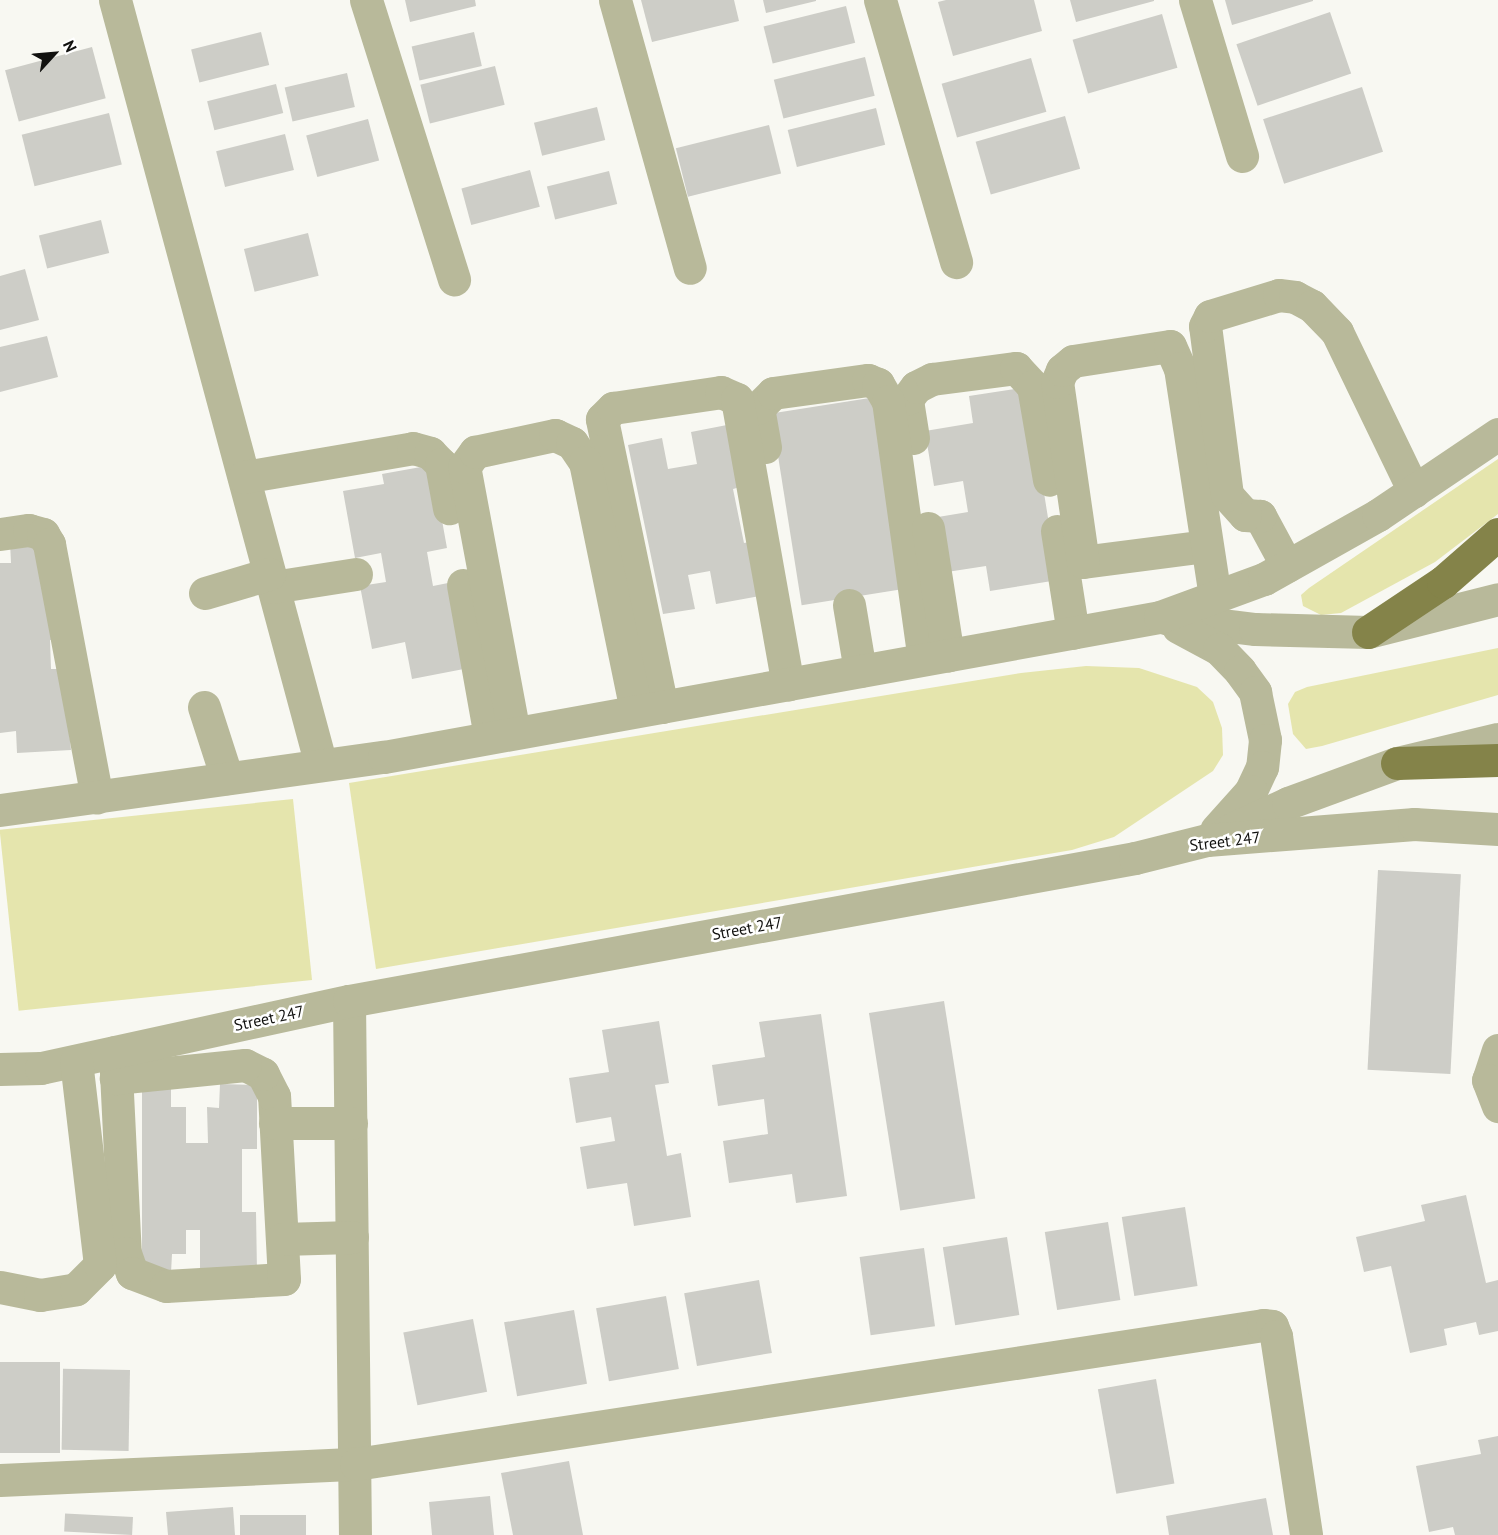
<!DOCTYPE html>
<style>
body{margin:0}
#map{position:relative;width:1498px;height:1535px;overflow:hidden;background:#f8f8f2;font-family:"PT Sans",sans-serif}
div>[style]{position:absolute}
.green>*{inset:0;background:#e5e5ad;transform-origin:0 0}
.building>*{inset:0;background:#cdcdc7;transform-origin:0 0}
.minor>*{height:33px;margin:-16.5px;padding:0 16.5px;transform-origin:16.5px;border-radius:16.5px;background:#b8b99a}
.major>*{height:33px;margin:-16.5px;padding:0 16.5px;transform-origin:16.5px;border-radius:16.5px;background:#848349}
span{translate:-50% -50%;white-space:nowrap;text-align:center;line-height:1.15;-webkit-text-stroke:5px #fff;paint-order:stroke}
.street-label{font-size:16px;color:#11110f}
.north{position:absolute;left:24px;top:24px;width:60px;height:60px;-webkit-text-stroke:4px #fff;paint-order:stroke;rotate:64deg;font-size:16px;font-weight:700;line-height:24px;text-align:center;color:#11110f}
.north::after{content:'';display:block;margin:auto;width:21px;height:27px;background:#11110f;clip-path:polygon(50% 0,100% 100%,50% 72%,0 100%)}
</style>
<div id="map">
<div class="green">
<i style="clip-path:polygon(1498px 459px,1498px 514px,1435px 562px,1341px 613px,1321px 615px,1303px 606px,1301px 595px,1309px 588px)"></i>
<i style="clip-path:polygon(1498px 648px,1498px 695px,1322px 746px,1306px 749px,1293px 734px,1288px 704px,1295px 692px,1307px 687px)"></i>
<i style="clip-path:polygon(1086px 666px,1139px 668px,1197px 687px,1213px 702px,1222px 728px,1223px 755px,1213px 771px,1114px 837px,1072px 850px,376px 969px,349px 783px,1021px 673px)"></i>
<i style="left:293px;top:799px;width:182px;height:295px;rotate:84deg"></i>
</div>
<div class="building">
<i style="clip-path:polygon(405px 0,475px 0,476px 6px,410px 22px)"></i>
<i style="clip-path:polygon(641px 0,734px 0,739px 21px,652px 42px)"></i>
<i style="clip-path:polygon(763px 0,816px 0,816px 1px,766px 13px)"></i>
<i style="clip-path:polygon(946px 0,1034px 0,1042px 31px,953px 56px,938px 2px)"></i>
<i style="clip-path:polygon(1070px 0,1154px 0,1154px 1px,1076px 22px)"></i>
<i style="clip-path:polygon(1225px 0,1313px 0,1313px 1px,1232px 25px)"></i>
<i style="left:846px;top:6px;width:38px;height:85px;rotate:76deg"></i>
<i style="left:1330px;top:12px;width:65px;height:99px;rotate:71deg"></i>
<i style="left:1162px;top:14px;width:56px;height:93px;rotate:74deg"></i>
<i style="left:261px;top:32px;width:34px;height:72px;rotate:76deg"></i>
<i style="left:474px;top:32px;width:35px;height:64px;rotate:77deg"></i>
<i style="left:92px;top:47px;width:53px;height:90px;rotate:75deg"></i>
<i style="left:865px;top:57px;width:40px;height:94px;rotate:76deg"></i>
<i style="left:1031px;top:58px;width:56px;height:93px;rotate:74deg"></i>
<i style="left:495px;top:66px;width:40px;height:77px;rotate:76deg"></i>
<i style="left:347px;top:73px;width:35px;height:64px;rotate:77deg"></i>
<i style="left:276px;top:84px;width:30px;height:71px;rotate:76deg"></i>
<i style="left:1362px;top:87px;width:68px;height:104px;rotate:72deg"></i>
<i style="left:597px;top:107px;width:34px;height:65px;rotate:76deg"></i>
<i style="left:876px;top:108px;width:38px;height:91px;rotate:76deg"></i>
<i style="left:109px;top:113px;width:53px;height:90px;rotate:76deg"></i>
<i style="left:1065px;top:116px;width:55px;height:93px;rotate:74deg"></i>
<i style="left:368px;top:119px;width:43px;height:64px;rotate:75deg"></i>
<i style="left:769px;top:125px;width:50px;height:96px;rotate:76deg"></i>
<i style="left:285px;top:134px;width:37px;height:71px;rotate:76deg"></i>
<i style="left:530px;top:170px;width:38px;height:71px;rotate:75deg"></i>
<i style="left:609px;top:171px;width:34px;height:64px;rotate:76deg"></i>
<i style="left:101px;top:220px;width:34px;height:64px;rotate:76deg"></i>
<i style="left:308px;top:233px;width:44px;height:66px;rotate:76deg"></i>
<i style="clip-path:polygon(25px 269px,39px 320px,0 330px,0 276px)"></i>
<i style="clip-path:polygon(47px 336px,58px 377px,0 392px,0 347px)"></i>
<i style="clip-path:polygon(1027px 387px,1058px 580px,990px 591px,986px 566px,947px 572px,938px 517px,968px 512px,963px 481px,934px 486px,925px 431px,973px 423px,969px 396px)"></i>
<i style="left:876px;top:397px;width:194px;height:106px;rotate:81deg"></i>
<i style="clip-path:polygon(732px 424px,744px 486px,733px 489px,744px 543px,755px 541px,766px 595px,716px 604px,710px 571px,688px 575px,695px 609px,663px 614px,628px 445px,662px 438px,668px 469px,697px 464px,691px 432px)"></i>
<i style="clip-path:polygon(432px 465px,447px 548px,427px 552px,433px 586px,453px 582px,469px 668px,412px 679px,405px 642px,372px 649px,360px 586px,386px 582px,381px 553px,355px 558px,343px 491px,384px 484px,382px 474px)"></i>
<i style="clip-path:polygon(10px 542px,35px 542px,59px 640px,50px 640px,51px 669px,63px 669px,71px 750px,17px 753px,16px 731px,0 733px,0 563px,11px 563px)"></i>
<i style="left:1378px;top:870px;width:83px;height:200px;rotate:3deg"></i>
<i style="left:944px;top:1001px;width:200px;height:76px;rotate:81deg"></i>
<i style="clip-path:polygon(821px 1014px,847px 1196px,796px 1203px,792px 1174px,729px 1183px,723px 1141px,768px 1134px,764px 1099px,718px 1106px,712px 1065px,765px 1057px,759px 1022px)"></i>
<i style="clip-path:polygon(659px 1021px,669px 1083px,655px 1085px,667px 1156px,681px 1153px,691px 1217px,634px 1226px,627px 1183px,587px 1189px,580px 1147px,615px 1141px,611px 1117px,576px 1123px,569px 1078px,609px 1072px,602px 1030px)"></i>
<i style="clip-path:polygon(142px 1084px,171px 1084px,171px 1107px,186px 1107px,186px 1143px,208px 1143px,207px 1107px,219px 1108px,220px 1084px,257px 1085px,257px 1149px,242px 1149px,242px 1212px,256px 1212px,257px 1272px,200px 1271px,200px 1230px,186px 1230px,186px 1254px,172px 1254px,171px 1273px,142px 1273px)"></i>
<i style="clip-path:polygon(1466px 1195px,1486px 1283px,1498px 1280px,1498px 1331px,1479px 1335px,1476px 1322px,1444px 1329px,1447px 1345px,1410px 1353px,1391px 1266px,1364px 1272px,1356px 1237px,1425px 1221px,1421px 1205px)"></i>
<i style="left:1185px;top:1207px;width:80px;height:64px;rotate:81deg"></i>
<i style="left:1108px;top:1222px;width:79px;height:64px;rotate:81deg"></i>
<i style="left:1007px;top:1237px;width:79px;height:65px;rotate:81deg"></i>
<i style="left:924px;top:1248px;width:79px;height:65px;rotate:82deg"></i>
<i style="left:759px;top:1280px;width:74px;height:76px;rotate:80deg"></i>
<i style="left:666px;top:1296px;width:74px;height:71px;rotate:80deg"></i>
<i style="left:574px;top:1310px;width:75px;height:71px;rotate:80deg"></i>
<i style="left:473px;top:1319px;width:74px;height:71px;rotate:79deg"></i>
<i style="left:0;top:1362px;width:60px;height:91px"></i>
<i style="left:130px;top:1370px;width:81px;height:67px;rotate:91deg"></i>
<i style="left:1156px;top:1379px;width:106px;height:59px;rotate:80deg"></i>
<i style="clip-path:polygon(1498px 1436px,1498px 1535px,1455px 1535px,1453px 1527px,1429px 1532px,1416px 1466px,1481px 1454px,1478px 1440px)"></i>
<i style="clip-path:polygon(569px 1461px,583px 1535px,513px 1535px,501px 1473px)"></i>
<i style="clip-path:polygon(490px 1496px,494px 1535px,432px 1535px,429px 1502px)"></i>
<i style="clip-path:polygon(1266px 1498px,1273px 1535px,1169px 1535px,1166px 1516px)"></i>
<i style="clip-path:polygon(233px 1507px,235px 1535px,168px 1535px,166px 1512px)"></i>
<i style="left:306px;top:1515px;width:20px;height:66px;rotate:90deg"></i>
<i style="left:133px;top:1517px;width:18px;height:68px;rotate:93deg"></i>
</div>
<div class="minor">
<i style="left:115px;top:0;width:792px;rotate:74.93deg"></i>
<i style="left:366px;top:0;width:293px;rotate:72.5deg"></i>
<i style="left:615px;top:0;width:278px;rotate:74.4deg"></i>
<i style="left:880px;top:0;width:273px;rotate:73.8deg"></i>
<i style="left:1195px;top:0;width:163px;rotate:73.2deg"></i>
<i style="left:913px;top:438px;width:39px;rotate:-99deg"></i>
<i style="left:907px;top:399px;width:15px;rotate:-53deg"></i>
<i style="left:916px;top:387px;width:18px;rotate:-27deg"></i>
<i style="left:932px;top:379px;width:85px;rotate:-7.5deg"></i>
<i style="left:1016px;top:368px;width:25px;rotate:47deg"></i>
<i style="left:1033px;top:386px;width:95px;rotate:80.3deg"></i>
<i style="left:765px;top:447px;width:40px;rotate:-100deg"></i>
<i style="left:758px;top:408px;width:21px;rotate:-45deg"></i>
<i style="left:773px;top:393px;width:96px;rotate:-7.8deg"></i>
<i style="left:868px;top:380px;width:11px;rotate:22deg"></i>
<i style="left:878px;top:384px;width:20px;rotate:60deg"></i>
<i style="left:888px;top:401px;width:260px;rotate:82.1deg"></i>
<i style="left:244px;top:477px;width:171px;rotate:-9.7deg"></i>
<i style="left:413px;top:448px;width:18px;rotate:16deg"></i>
<i style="left:430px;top:453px;width:16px;rotate:45deg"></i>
<i style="left:441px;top:464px;width:45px;rotate:79.7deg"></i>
<i style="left:928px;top:528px;width:129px;rotate:81.1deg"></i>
<i style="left:1057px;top:531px;width:103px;rotate:81.1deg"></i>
<i style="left:0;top:534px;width:29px;rotate:-8deg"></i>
<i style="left:29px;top:530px;width:15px;rotate:16deg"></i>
<i style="left:43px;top:534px;width:12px;rotate:59deg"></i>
<i style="left:49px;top:544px;width:258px;rotate:79.3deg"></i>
<i style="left:1206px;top:546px;width:124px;rotate:172.6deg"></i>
<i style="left:1083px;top:562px;width:182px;rotate:-98.2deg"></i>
<i style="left:1057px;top:382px;width:13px;rotate:-67deg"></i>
<i style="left:1062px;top:370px;width:14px;rotate:-39deg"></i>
<i style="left:1073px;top:361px;width:98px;rotate:-8.8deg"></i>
<i style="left:1170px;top:346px;width:24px;rotate:66deg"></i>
<i style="left:1180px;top:368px;width:231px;rotate:81.3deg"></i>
<i style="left:1287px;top:566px;width:57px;rotate:-118.4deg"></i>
<i style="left:1260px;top:516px;width:15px;rotate:-176deg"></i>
<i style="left:1245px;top:515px;width:27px;rotate:-132deg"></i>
<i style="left:1227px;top:495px;width:170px;rotate:-97.4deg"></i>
<i style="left:1205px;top:326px;width:11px;rotate:-63deg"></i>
<i style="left:1210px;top:316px;width:72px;rotate:-16.9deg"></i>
<i style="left:1279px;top:295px;width:16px;rotate:7deg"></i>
<i style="left:1295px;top:297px;width:19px;rotate:28deg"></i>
<i style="left:1312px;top:306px;width:36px;rotate:46deg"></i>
<i style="left:1337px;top:332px;width:177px;rotate:64.2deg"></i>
<i style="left:463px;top:585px;width:154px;rotate:79.9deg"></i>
<i style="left:273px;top:587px;width:84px;rotate:-8.9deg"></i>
<i style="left:205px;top:593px;width:67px;rotate:-16.5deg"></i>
<i style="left:849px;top:605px;width:67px;rotate:80.5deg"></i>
<i style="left:1165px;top:618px;width:91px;rotate:7deg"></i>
<i style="left:1255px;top:629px;width:113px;rotate:1.5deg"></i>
<i style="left:1368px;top:632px;width:134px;rotate:-14.2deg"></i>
<i style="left:1178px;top:627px;width:47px;rotate:28.2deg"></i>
<i style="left:1219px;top:649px;width:30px;rotate:46deg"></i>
<i style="left:1240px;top:671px;width:26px;rotate:54deg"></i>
<i style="left:1255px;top:692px;width:49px;rotate:78.2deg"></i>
<i style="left:1265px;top:740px;width:27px;rotate:96deg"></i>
<i style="left:1262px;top:767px;width:26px;rotate:115deg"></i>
<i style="left:1251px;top:791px;width:52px;rotate:131.9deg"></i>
<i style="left:204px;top:707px;width:75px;rotate:72.1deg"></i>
<i style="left:662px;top:707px;width:294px;rotate:-101.8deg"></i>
<i style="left:602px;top:419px;width:16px;rotate:-45deg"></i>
<i style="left:613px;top:408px;width:109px;rotate:-8.4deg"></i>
<i style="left:721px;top:392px;width:17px;rotate:24deg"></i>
<i style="left:737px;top:399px;width:290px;rotate:79.9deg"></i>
<i style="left:514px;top:733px;width:271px;rotate:-100.6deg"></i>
<i style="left:464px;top:467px;width:19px;rotate:-54deg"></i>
<i style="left:475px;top:452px;width:82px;rotate:-12deg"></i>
<i style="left:555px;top:435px;width:19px;rotate:25deg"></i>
<i style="left:572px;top:443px;width:23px;rotate:56deg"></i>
<i style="left:585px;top:462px;width:254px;rotate:78.4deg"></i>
<i style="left:0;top:810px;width:388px;rotate:-7.9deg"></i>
<i style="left:384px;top:757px;width:789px;rotate:-10.23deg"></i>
<i style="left:1160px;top:617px;width:111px;rotate:-20.1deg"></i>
<i style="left:1264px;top:579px;width:131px;rotate:-29.3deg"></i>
<i style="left:1378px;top:515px;width:145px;rotate:-34deg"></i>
<i style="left:1228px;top:831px;width:66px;rotate:-25deg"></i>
<i style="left:1288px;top:803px;width:116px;rotate:-20.2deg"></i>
<i style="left:1397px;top:763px;width:104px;rotate:-13.4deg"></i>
<i style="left:349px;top:1001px;width:534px;rotate:89.36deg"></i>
<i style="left:1498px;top:1050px;width:32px;rotate:108deg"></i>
<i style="left:1488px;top:1080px;width:28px;rotate:69deg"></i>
<i style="left:115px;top:1052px;width:201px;rotate:87.2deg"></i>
<i style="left:125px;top:1253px;width:21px;rotate:71deg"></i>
<i style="left:132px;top:1273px;width:36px;rotate:21deg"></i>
<i style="left:166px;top:1286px;width:118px;rotate:-3.4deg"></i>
<i style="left:284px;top:1279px;width:183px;rotate:-93.1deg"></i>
<i style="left:274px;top:1096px;width:25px;rotate:-117deg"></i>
<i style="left:263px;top:1074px;width:20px;rotate:-153deg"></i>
<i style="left:245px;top:1065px;width:130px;rotate:174.2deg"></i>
<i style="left:0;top:1069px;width:41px;rotate:-1.4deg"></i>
<i style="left:41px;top:1068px;width:315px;rotate:-12.3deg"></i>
<i style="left:349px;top:1001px;width:799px;rotate:-10.31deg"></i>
<i style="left:1135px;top:858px;width:74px;rotate:-14deg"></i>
<i style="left:1207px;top:840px;width:208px;rotate:-4.4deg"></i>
<i style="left:1414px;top:824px;width:84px;rotate:3.4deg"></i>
<i style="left:275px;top:1123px;width:76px"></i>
<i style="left:282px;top:1239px;width:70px;rotate:-1.6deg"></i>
<i style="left:0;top:1287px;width:41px;rotate:11.3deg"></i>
<i style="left:40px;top:1295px;width:36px;rotate:-9deg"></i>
<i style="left:76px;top:1289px;width:34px;rotate:-45deg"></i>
<i style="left:100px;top:1265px;width:205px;rotate:-96.7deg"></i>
<i style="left:0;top:1480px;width:356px;rotate:-2.6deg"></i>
<i style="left:356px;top:1464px;width:918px;rotate:-8.71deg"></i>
<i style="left:1263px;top:1325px;width:9px;rotate:6deg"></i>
<i style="left:1272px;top:1326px;width:11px;rotate:68deg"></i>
<i style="left:1276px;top:1336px;width:201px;rotate:81.4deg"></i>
</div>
<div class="major">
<i style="left:1368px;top:632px;width:90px;rotate:-33.7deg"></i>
<i style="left:1443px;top:582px;width:73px;rotate:-41.1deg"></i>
<i style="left:1397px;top:763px;width:101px;rotate:-1.7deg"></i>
</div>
<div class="street-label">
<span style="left:1225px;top:841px;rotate:-7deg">Street 247</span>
<span style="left:747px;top:928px;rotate:-10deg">Street 247</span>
<span style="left:269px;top:1018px;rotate:-12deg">Street 247</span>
</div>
<div class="north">N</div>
</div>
